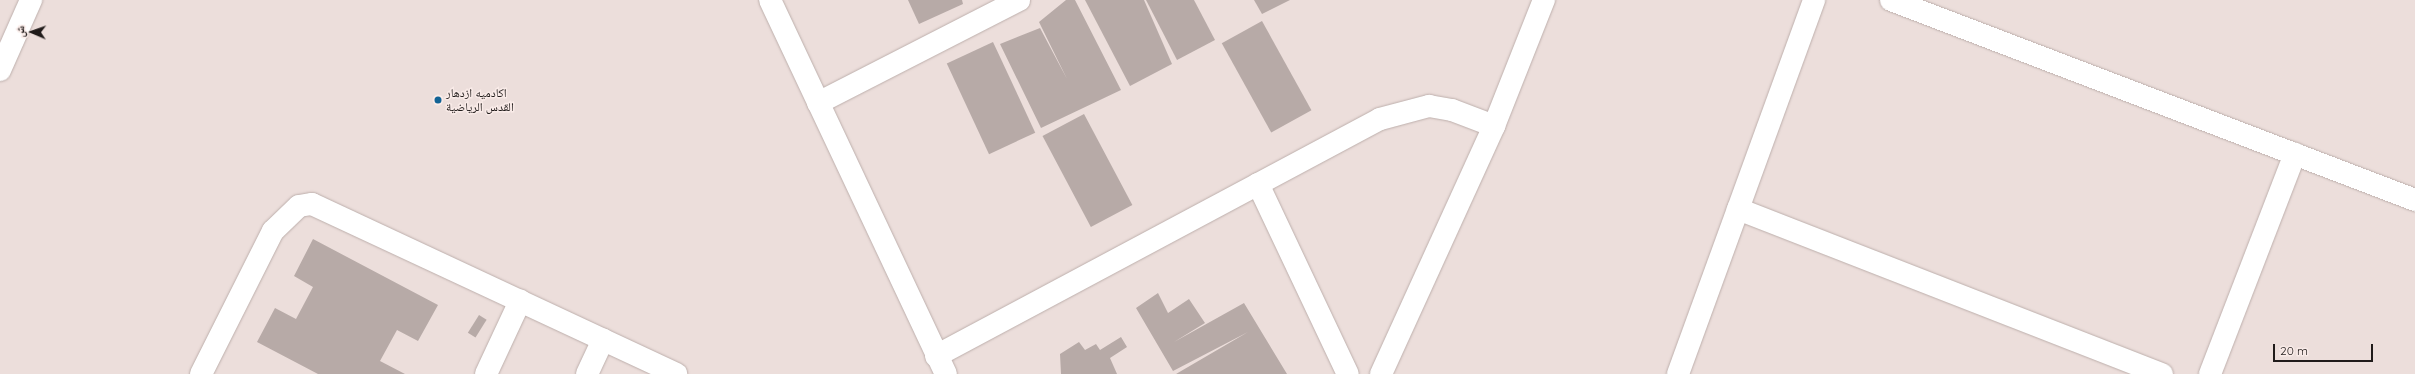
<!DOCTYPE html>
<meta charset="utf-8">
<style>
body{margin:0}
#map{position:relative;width:2415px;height:374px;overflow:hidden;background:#ecdedb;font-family:Quicksand,"Noto Naskh Arabic",sans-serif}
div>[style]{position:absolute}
.building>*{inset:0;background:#b7aaa7;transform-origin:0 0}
.roads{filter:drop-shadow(0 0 1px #bdafac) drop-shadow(0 0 1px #bdafac)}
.minor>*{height:22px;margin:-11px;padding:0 11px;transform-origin:11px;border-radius:11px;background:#fff}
.major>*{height:22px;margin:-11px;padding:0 11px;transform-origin:11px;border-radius:11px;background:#fff}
.dots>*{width:11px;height:11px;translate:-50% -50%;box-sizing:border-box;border:2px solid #f9ebe8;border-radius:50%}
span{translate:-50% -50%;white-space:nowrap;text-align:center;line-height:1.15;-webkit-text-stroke:3px #f9ebe8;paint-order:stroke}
.poi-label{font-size:12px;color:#201b1a}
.left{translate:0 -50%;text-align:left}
.north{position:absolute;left:12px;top:12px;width:40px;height:40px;-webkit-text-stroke:3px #f9ebe8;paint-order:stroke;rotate:272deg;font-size:11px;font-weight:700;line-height:16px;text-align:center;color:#201b1a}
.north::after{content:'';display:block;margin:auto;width:14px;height:18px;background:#201b1a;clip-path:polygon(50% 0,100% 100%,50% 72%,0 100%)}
.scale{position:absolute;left:2273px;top:344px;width:100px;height:18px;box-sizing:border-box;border:2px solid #201b1a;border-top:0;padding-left:5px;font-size:12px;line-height:14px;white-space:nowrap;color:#201b1a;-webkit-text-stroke:3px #f9ebe8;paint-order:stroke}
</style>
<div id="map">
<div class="building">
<i style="clip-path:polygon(908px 0,962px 0,963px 4px,919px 24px)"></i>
<i style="clip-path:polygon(1066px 0,1075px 0,1121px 90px,1041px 128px,1000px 44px,1040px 28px,1067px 79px,1039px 22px)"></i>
<i style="clip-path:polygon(1085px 0,1144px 0,1172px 64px,1130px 86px)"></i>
<i style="clip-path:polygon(1146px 0,1194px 0,1215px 40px,1177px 60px)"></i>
<i style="clip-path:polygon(1254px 0,1290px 0,1262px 14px)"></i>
<i style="left:1262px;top:21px;width:102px;height:46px;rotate:61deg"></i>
<i style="left:993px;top:42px;width:100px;height:51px;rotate:65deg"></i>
<i style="left:1084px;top:114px;width:103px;height:47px;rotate:62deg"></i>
<i style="clip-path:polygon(313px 239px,438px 305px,418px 341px,397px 330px,380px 361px,405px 374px,318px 374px,257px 342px,275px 308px,296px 319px,313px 287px,294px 276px)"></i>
<i style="clip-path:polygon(1158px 293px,1168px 313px,1189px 299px,1205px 323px,1174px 342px,1244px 303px,1287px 374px,1176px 374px,1248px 332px,1173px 371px,1136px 308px)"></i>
<i style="left:479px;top:315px;width:9px;height:21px;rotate:32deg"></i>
<i style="clip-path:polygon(1121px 337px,1127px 347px,1110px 358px,1117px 374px,1061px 374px,1060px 354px,1079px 342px,1085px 350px,1096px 344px,1100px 350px)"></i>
</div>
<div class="roads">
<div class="minor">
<i style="left:770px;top:0;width:413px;rotate:64.8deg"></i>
<i style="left:1891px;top:0;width:561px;rotate:20.89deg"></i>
<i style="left:818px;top:103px;width:226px;rotate:-27.1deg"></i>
<i style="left:1258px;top:184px;width:210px;rotate:64.7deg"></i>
<i style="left:1738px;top:209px;width:455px;rotate:21.3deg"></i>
<i style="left:936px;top:356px;width:503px;rotate:-28.09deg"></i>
<i style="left:1380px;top:119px;width:51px;rotate:-14.9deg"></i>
<i style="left:1429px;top:106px;width:23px;rotate:10deg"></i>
<i style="left:1452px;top:110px;width:45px;rotate:20.9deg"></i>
<i style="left:1494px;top:126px;width:136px;rotate:-68.4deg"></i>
<i style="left:201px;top:374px;width:160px;rotate:-63.3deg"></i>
<i style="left:273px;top:231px;width:36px;rotate:-44deg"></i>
<i style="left:299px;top:206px;width:13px;rotate:-9deg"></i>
<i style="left:312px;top:204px;width:402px;rotate:25deg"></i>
<i style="left:486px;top:374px;width:81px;rotate:-65deg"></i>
<i style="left:587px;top:374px;width:38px;rotate:-65deg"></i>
<i style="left:1381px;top:374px;width:273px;rotate:-65.5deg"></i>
<i style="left:1678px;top:374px;width:398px;rotate:-70deg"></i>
<i style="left:2210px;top:374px;width:236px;rotate:-68.9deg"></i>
</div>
<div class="major">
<i style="left:0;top:70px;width:77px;rotate:-66.1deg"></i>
</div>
</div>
<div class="dots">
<i style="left:438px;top:100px;background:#126395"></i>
</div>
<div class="poi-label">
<span class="left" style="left:446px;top:100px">اكادميه ازدهار<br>القدس الرياضية</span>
</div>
<div class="north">ش</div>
<div class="scale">20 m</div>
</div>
